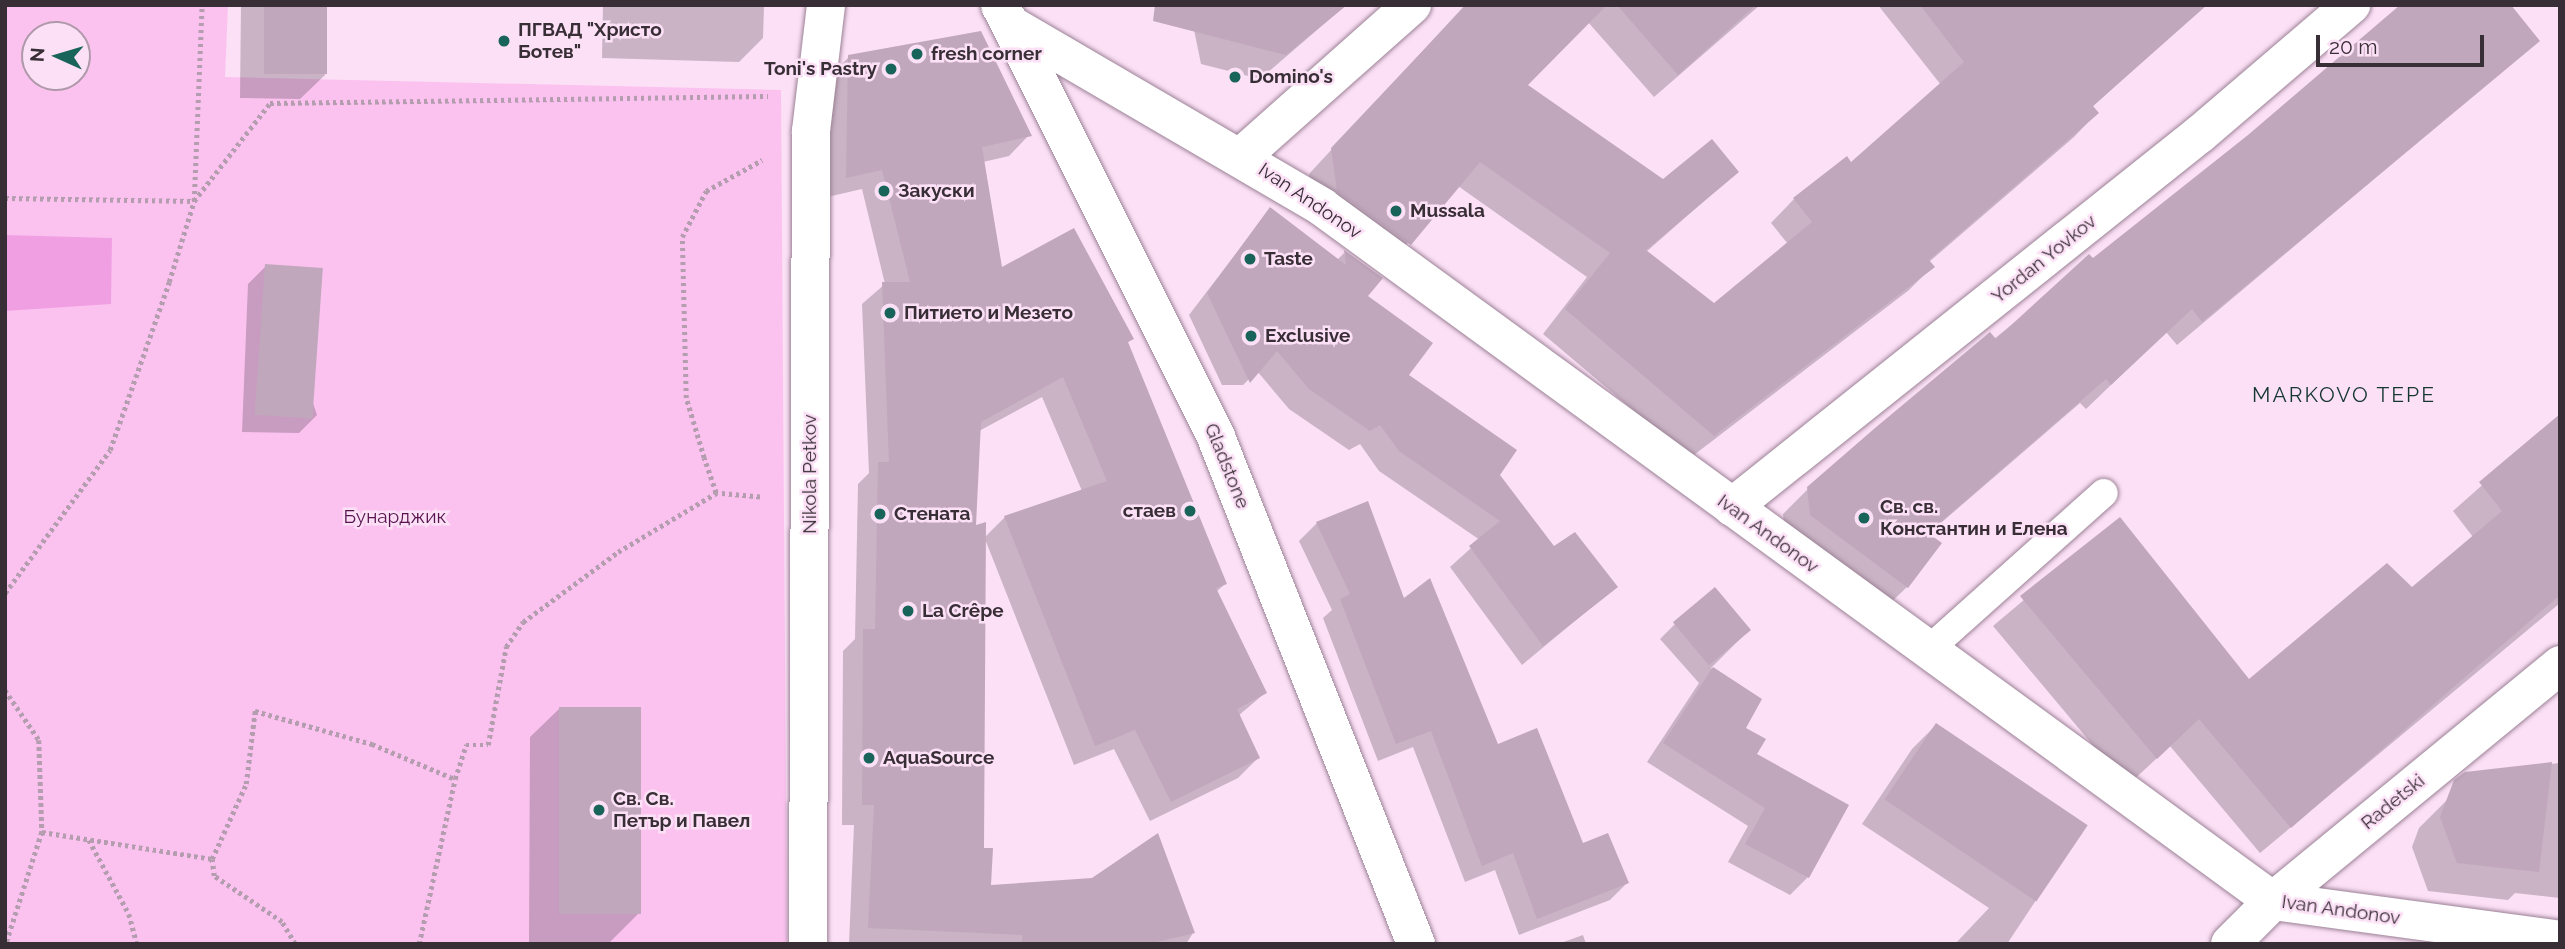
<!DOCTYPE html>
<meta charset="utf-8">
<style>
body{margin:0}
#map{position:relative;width:2565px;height:949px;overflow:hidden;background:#fce0f6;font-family:Raleway,sans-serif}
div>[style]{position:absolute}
.green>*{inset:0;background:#fbc2f0}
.water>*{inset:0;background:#f0a0e2}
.shadow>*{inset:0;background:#0003}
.building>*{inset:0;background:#c1a7bc;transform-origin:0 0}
.path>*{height:4.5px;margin-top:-2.25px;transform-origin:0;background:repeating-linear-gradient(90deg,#b39dae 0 3.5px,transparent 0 7px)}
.roads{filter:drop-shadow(0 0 2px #9b8296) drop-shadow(0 0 2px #9b8296)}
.lane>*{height:28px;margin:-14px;padding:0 14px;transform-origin:14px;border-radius:14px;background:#fff}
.street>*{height:38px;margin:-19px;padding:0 19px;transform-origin:19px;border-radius:19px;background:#fff}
.secondary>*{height:38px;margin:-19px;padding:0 19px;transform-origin:19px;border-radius:19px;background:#fff}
.dots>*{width:19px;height:19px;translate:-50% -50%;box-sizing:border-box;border:4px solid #fce0f6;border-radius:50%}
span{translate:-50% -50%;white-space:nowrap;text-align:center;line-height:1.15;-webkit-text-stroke:5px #fce0f6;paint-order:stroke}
.poi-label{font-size:19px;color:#382e36;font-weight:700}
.left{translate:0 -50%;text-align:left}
.right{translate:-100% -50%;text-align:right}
.street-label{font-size:19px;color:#382e36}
.park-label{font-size:19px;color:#581350}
.neighbourhood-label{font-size:21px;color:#153631;letter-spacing:2px}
.frame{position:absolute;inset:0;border:7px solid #382e36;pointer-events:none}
.north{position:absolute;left:21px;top:21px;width:70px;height:70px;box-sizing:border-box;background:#fce0f6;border:2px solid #ae99a9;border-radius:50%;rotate:274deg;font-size:19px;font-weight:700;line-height:28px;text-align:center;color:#382e36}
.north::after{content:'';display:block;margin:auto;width:24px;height:32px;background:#18635a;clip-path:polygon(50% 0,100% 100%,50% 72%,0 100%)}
.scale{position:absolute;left:2316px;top:35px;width:168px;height:32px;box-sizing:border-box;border:4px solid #382e36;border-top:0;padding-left:9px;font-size:21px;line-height:24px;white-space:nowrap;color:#382e36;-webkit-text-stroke:5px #fce0f6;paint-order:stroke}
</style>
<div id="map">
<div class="green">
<i style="clip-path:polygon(evenodd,5px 5px,228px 5px,225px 77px,781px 90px,787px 944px,5px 944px,5px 5px,35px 35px,77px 35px,77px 77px,35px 77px,35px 35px)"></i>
</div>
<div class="water">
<i style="clip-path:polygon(5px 235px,112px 238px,111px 304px,5px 311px)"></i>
</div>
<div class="shadow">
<i style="clip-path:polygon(241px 5px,326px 5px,325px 75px,300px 99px,240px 98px)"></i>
<i style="clip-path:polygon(603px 5px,764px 5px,763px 38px,739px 62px,602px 58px)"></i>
<i style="clip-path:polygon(1189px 5px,1346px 5px,1260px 79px,1201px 64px)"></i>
<i style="clip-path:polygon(1465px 5px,1760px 5px,1654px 97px,1588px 22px,1526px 85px,1663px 181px,1737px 172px,1646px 252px,1714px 306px,1788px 244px,1771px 223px,1794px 199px,1846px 158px,1851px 164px,1941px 85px,1878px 5px,2205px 5px,2092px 107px,2097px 113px,2074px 137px,1929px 262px,1932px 267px,1909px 290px,1690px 458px,1543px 334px,1587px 277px,1458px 186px,1386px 267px,1314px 214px,1309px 174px)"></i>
<i style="clip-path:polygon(2538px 41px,2177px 345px,2166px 332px,2086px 409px,2080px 403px,1927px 535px,1907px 587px,1882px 611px,1786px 540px,1783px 514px,1809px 488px,2092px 260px)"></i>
<i style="clip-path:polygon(evenodd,849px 57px,1029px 135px,1009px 156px,983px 162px,1001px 269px,1132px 338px,1127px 343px,1225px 584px,1216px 592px,1265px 693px,1238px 716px,1258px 758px,1238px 778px,1150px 821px,1114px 749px,1074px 765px,985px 539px,983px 850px,989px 887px,1193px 933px,1186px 944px,849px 944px,854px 825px,842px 825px,843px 651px,855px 639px,858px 484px,869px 473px,862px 304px,885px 284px,862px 189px,827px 197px,829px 77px,849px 57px,1042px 397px,1082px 491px,1005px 517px,985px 537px,974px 528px,979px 431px,1042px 397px)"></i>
<i style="clip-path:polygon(1270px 209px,1337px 260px,1344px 253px,1407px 376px,1554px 548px,1616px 587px,1522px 665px,1450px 567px,1480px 540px,1379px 471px,1360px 444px,1349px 450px,1289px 409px,1257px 371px,1243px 385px,1222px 385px,1189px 315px)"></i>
<i style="clip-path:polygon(266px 266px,317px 415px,299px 433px,242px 432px,248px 284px)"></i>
<i style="clip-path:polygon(2560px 416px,2560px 603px,2260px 853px,2170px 746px,2127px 786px,1993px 626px,2120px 519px,2249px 681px,2412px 589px,2473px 537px,2453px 511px)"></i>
<i style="clip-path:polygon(1317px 523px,1403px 601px,1497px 746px,1582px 846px,1627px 883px,1610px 900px,1519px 935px,1495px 870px,1465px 882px,1413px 747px,1378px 761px,1323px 618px,1332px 610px,1299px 541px)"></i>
<i style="clip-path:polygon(1675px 624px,1749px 630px,1711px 668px,1759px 700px,1744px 729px,1808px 877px,1790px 895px,1728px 862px,1748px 826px,1647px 762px,1699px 683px,1660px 639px)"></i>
<i style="clip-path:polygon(559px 709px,639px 913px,610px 942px,529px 942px,530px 737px)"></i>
<i style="clip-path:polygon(1936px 725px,2086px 825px,2007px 944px,1955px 944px,1989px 908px,1862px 824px,1912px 749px)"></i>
<i style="clip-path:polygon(2560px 763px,2560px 898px,2515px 893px,2508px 900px,2428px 891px,2412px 847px,2419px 828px,2449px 798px,2482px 772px)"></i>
<i style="clip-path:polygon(1583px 935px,1586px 944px,1558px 944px)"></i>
</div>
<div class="building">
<i style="left:264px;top:5px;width:63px;height:69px"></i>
<i style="clip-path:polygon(1155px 5px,1347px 5px,1286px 55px,1153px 21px)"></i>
<i style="clip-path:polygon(1466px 5px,1607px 5px,1528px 85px,1663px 179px,1712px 139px,1739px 172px,1646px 250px,1714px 303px,1812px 222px,1793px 198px,1847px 156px,1851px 162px,1964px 62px,1920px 5px,2207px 5px,2093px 106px,2099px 113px,1929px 260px,1935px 267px,1714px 436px,1565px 309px,1610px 253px,1480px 162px,1411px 245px,1337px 191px,1331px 148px)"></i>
<i style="clip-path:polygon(1617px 5px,1756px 5px,1678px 75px)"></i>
<i style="clip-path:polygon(2400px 5px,2511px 5px,2540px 41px,2202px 322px,2192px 309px,2111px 385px,2106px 379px,1928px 533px,1942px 543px,1908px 588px,1810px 515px,1807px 487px,1875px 428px,1990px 332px,1996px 339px,2089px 254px,2093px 258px,2248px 135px)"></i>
<i style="clip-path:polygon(981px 31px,1032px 136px,982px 147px,1002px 267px,1074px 228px,1134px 339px,1128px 342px,1227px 584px,1216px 588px,1267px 693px,1237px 709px,1260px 758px,1171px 802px,1135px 730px,1095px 746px,1004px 516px,1107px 481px,1063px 377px,981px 422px,976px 525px,986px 522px,984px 848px,993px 848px,991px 885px,1092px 878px,1158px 833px,1195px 933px,1148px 944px,1022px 944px,1022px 935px,868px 928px,874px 805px,862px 805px,863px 629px,875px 629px,878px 462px,889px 462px,882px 282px,910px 282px,882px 170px,846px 178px,848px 55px)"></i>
<i style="clip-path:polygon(1270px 207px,1346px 265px,1344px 250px,1383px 278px,1368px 296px,1433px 343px,1409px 375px,1517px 450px,1500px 475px,1554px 546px,1575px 532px,1618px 587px,1543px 646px,1469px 546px,1500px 521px,1399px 451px,1380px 425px,1370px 431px,1309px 389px,1277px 351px,1250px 383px,1207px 293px)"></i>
<i style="left:265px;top:264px;width:58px;height:151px;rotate:4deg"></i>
<i style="clip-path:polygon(2560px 414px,2560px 595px,2291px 828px,2199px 719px,2157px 759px,2020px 596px,2120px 517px,2249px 679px,2387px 563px,2412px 587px,2502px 511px,2479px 482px)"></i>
<i style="clip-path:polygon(1368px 501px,1404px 598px,1430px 578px,1498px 744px,1537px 728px,1583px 843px,1608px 833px,1629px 883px,1537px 919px,1513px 853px,1482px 866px,1431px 731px,1396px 744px,1340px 599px,1350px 594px,1316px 522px)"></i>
<i style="left:1715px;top:587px;width:56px;height:55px;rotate:50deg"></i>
<i style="clip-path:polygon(1713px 667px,1762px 699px,1746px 728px,1766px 739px,1757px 754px,1849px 805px,1809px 878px,1745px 844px,1765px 808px,1663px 743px)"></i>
<i style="left:559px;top:707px;width:82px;height:207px"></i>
<i style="left:1936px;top:723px;width:183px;height:92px;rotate:34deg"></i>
<i style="clip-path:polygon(2552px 762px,2539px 872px,2457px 863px,2440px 817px,2454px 780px,2465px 772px)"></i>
</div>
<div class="path">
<i style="left:5px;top:198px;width:189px;rotate:0.9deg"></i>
<i style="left:194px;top:201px;width:124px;rotate:-52.2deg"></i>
<i style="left:270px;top:103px;width:498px;rotate:-0.8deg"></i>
<i style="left:760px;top:497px;width:44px;rotate:-174.8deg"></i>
<i style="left:716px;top:493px;width:37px;rotate:-109deg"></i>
<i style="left:704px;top:458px;width:63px;rotate:-106.7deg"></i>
<i style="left:686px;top:398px;width:161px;rotate:-91.4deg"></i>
<i style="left:682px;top:237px;width:52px;rotate:-62.4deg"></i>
<i style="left:706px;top:191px;width:64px;rotate:-29deg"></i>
<i style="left:5px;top:593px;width:177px;rotate:-53.7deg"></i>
<i style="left:110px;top:450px;width:178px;rotate:-70.6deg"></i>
<i style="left:169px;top:282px;width:85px;rotate:-72.8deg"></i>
<i style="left:194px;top:201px;width:196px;rotate:-87.7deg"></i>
<i style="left:5px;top:690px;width:60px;rotate:55.8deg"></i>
<i style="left:39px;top:740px;width:92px;rotate:88.1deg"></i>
<i style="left:42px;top:832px;width:118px;rotate:107.8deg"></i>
<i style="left:42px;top:832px;width:172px;rotate:9deg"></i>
<i style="left:89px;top:840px;width:84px;rotate:61.6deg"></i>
<i style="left:129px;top:914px;width:31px;rotate:75deg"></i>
<i style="left:295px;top:944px;width:26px;rotate:-121deg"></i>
<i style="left:282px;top:922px;width:82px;rotate:-145.9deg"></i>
<i style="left:214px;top:876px;width:17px;rotate:-97deg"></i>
<i style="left:212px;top:859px;width:82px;rotate:-65.6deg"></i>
<i style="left:246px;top:784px;width:74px;rotate:-83deg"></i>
<i style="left:255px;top:711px;width:122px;rotate:15.8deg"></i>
<i style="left:372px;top:744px;width:90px;rotate:22.9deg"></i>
<i style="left:455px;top:779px;width:36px;rotate:-72deg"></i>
<i style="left:466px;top:745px;width:22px"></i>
<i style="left:488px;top:745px;width:100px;rotate:-79.6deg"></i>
<i style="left:506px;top:647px;width:30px;rotate:-56deg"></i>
<i style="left:523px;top:622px;width:118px;rotate:-36.4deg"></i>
<i style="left:618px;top:552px;width:114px;rotate:-31deg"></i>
<i style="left:419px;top:944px;width:169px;rotate:-77.7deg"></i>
</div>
<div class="roads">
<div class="lane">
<i style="left:1927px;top:651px;width:237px;rotate:-41.8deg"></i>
</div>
<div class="street">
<i style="left:1011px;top:25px;width:360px;rotate:30.3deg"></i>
<i style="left:1322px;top:207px;width:1177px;rotate:36.12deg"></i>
<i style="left:2273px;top:901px;width:290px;rotate:7.7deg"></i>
<i style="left:1243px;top:155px;width:226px;rotate:-41.6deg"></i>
<i style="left:1732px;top:507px;width:598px;rotate:-38.56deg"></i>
<i style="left:2200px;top:134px;width:199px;rotate:-40.5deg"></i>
<i style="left:808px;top:944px;width:813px;rotate:-89.79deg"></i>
<i style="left:811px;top:131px;width:127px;rotate:-83.2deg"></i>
<i style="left:2230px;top:944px;width:61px;rotate:-45deg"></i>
<i style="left:2273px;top:901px;width:372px;rotate:-39.4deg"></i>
</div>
<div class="secondary">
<i style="left:1000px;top:5px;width:483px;rotate:63.4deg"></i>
<i style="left:1216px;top:437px;width:545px;rotate:68.47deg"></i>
</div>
</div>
<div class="dots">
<i style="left:504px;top:41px;background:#18635a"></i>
<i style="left:917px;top:54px;background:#18635a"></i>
<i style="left:891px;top:69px;background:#18635a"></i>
<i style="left:1235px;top:77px;background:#18635a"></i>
<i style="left:884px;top:191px;background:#18635a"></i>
<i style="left:1396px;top:211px;background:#18635a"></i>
<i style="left:1250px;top:259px;background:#18635a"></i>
<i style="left:890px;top:313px;background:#18635a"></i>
<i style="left:1251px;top:336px;background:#18635a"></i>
<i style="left:1190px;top:511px;background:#18635a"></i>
<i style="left:880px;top:514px;background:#18635a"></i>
<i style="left:1864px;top:518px;background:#18635a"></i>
<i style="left:908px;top:611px;background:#18635a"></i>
<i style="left:869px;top:758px;background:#18635a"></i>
<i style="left:599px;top:810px;background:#18635a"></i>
</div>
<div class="poi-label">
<span class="left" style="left:518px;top:41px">ПГВАД "Христо<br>Ботев"</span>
<span class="left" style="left:931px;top:54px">fresh corner</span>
<span class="right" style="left:877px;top:69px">Toni's Pastry</span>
<span class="left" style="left:1249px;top:77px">Domino's</span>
<span class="left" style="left:898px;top:191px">Закуски</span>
<span class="left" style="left:1410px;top:211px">Mussala</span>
<span class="left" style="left:1264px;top:259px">Taste</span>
<span class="left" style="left:904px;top:313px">Питието и Мезето</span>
<span class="left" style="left:1265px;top:336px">Exclusive</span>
<span class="left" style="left:1880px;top:518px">Св. св.<br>Константин и Елена</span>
<span class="right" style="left:1176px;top:511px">стаев</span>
<span class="left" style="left:894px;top:514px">Стената</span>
<span class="left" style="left:922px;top:611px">La Crêpe</span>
<span class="left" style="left:883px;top:758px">AquaSource</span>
<span class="left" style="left:613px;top:810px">Св. Св.<br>Петър и Павел</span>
</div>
<div class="street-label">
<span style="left:1310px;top:201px;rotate:34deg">Ivan Andonov</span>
<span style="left:2044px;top:259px;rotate:-39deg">Yordan Yovkov</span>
<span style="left:1227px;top:466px;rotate:68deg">Gladstone</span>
<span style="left:810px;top:474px;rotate:-90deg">Nikola Petkov</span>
<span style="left:1768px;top:534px;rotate:36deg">Ivan Andonov</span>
<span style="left:2393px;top:802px;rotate:-39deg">Radetski</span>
<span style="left:2341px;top:910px;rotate:8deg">Ivan Andonov</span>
</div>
<div class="park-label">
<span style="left:395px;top:517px">Бунарджик</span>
</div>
<div class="neighbourhood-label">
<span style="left:2344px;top:395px">MARKOVO TEPE</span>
</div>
<div class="frame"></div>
<div class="north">N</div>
<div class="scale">20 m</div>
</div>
